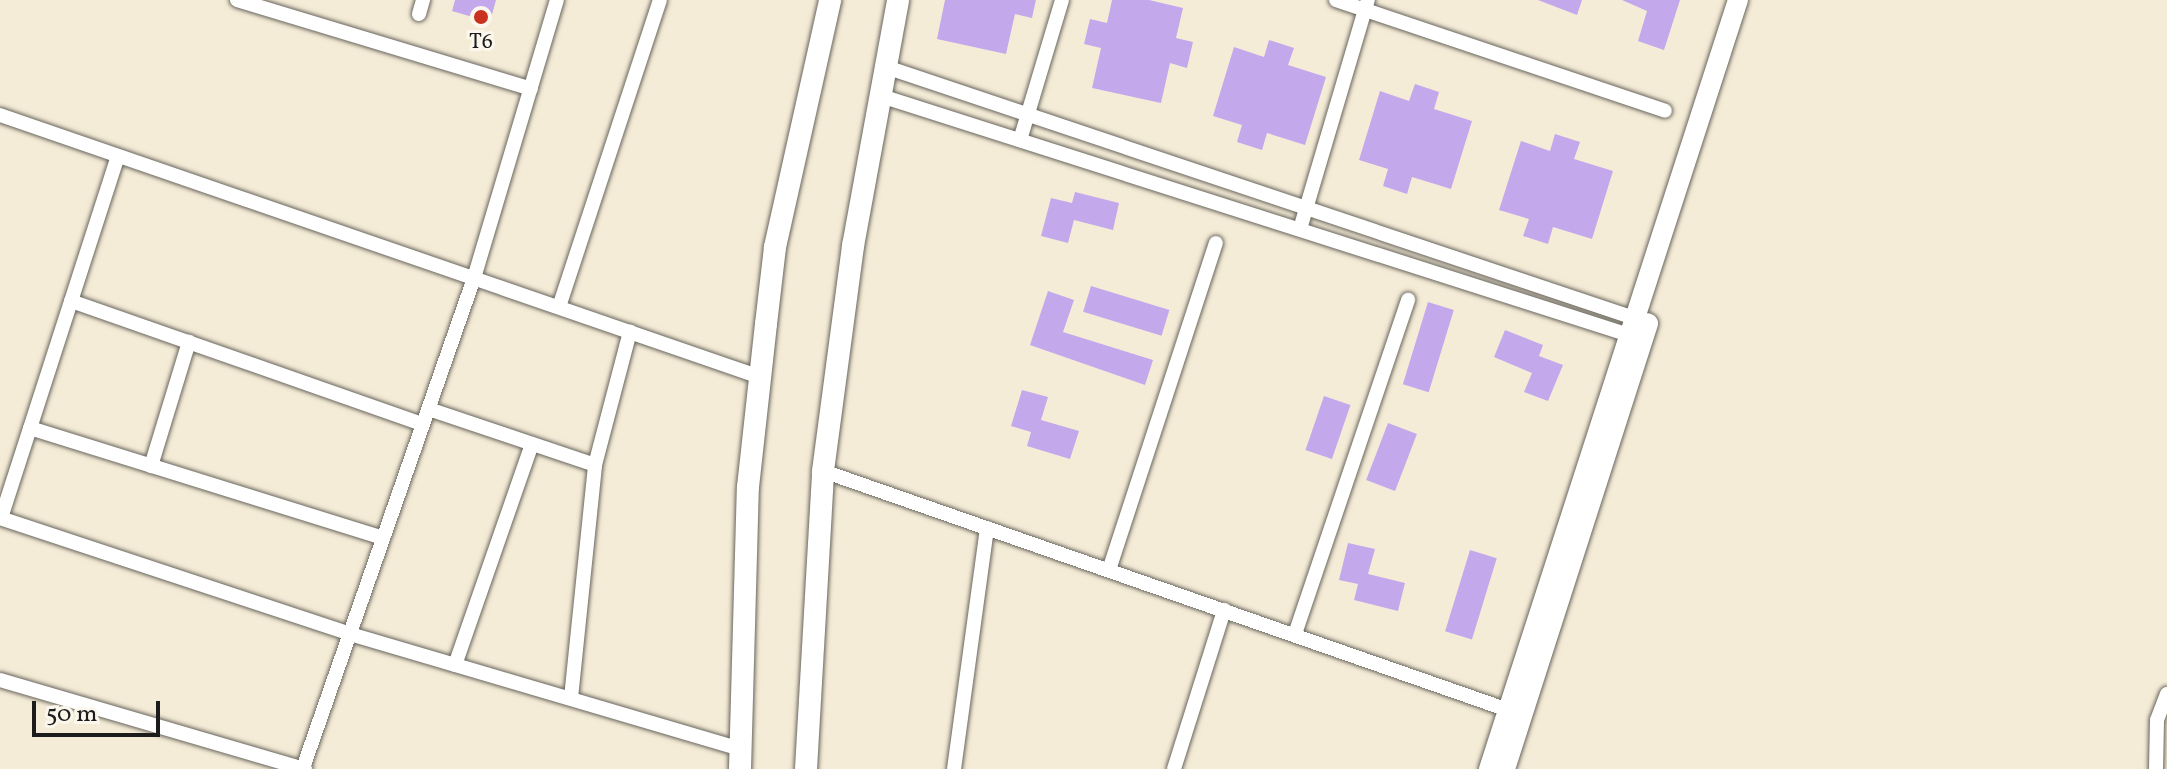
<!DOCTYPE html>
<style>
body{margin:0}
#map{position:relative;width:2167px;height:769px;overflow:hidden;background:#f5ecd7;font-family:Vollkorn,serif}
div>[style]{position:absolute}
.building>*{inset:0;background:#c4a8ec;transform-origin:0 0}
.roads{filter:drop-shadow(0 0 2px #68655d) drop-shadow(0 0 2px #68655d)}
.street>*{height:14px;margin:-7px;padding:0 7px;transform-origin:7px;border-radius:7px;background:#fff}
.secondary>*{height:20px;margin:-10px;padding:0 10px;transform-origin:10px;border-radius:10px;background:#fff}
.primary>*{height:22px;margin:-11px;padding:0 11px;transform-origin:11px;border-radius:11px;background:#fff}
.dots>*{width:22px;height:22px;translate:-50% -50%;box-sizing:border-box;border:4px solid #fbf7ec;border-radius:50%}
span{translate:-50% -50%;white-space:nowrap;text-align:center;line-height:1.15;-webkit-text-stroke:6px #fbf7ec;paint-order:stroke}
.poi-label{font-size:22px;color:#1c1c1c}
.scale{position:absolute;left:32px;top:701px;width:128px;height:36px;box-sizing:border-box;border:4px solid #1c1c1c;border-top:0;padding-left:10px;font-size:24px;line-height:28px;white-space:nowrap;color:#1c1c1c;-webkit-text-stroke:6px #fbf7ec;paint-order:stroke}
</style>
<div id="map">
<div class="building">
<i style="clip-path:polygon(455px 0,496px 0,490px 22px,452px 11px)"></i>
<i style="clip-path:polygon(945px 0,1036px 0,1032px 18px,1015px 14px,1006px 54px,937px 39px)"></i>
<i style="clip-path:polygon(1112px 0,1149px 0,1183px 8px,1176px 38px,1193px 42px,1187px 68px,1170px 63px,1161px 103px,1092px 88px,1101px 48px,1084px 44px,1090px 19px,1107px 23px)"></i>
<i style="clip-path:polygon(1538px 0,1582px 0,1577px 15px)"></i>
<i style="clip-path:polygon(1622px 0,1680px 0,1664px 50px,1638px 41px,1647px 11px)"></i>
<i style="clip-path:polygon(1269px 40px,1294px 48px,1288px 65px,1326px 77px,1305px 145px,1267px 133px,1262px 150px,1237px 142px,1242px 125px,1213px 116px,1234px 47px,1264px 57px)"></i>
<i style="clip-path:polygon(1415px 84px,1439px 92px,1434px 109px,1472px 121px,1451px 189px,1412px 177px,1407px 194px,1383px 186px,1388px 169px,1359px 160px,1380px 91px,1409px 101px)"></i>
<i style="clip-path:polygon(1555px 134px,1580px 142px,1574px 159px,1613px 171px,1592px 239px,1553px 227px,1548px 244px,1523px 236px,1529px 219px,1499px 210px,1521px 141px,1550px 151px)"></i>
<i style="clip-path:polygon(1075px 192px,1119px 203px,1113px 230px,1074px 220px,1068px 243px,1041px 236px,1051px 198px,1072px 203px)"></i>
<i style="left:1091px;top:286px;width:82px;height:27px;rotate:17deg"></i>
<i style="clip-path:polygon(1048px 291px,1074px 300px,1063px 332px,1153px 360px,1145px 385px,1030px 345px)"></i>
<i style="left:1428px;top:302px;width:27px;height:86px;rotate:17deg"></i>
<i style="clip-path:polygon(1505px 330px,1543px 345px,1539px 356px,1563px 365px,1548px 401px,1524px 392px,1532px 373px,1494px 357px)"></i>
<i style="clip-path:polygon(1022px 390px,1048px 397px,1041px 420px,1079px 431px,1070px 459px,1027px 446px,1031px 432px,1011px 426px)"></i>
<i style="left:1324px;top:396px;width:28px;height:57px;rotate:19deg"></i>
<i style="left:1388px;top:423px;width:31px;height:61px;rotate:21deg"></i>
<i style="clip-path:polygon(1348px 543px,1375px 549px,1368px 574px,1405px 583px,1398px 611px,1354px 600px,1358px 584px,1339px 580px)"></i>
<i style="left:1470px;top:550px;width:28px;height:85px;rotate:17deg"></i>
</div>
<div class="roads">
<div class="street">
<i style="left:237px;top:0;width:307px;rotate:16.8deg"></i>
<i style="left:1336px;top:0;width:347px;rotate:18.6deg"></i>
<i style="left:419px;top:14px;width:15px;rotate:-74deg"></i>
<i style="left:883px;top:66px;width:798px;rotate:18.55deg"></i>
<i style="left:878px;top:95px;width:788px;rotate:17.72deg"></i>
<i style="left:1629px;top:335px;width:8px;rotate:-23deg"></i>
<i style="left:0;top:115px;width:804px;rotate:19.02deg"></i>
<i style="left:1020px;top:140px;width:146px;rotate:-73.3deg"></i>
<i style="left:1300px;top:229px;width:239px;rotate:-73.5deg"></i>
<i style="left:71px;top:301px;width:373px;rotate:19.3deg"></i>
<i style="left:559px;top:307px;width:323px;rotate:-71.8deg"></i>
<i style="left:429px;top:409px;width:175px;rotate:18.6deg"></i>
<i style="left:30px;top:428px;width:370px;rotate:17.3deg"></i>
<i style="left:151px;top:466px;width:130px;rotate:-73deg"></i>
<i style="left:823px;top:471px;width:725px;rotate:19.23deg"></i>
<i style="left:0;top:518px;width:369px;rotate:18.3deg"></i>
<i style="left:350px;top:634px;width:408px;rotate:16.4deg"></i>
<i style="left:1px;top:518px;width:378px;rotate:-72.1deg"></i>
<i style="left:1109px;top:570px;width:344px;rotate:-71.9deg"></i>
<i style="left:1295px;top:634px;width:353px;rotate:-71.3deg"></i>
<i style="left:455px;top:665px;width:234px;rotate:-70.8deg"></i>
<i style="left:0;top:680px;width:318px;rotate:16.3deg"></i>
<i style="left:571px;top:698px;width:234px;rotate:-84.1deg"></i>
<i style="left:595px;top:465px;width:138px;rotate:-75.3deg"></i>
<i style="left:303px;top:768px;width:519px;rotate:-70.76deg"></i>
<i style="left:474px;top:278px;width:290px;rotate:-73.4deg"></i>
<i style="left:954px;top:769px;width:243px;rotate:-82.2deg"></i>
<i style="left:1174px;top:769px;width:167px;rotate:-72.5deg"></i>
<i style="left:2156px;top:769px;width:49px;rotate:-88.8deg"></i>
<i style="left:2157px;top:720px;width:28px;rotate:-69deg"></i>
</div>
<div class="secondary">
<i style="left:1489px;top:769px;width:808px;rotate:-72.06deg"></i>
<i style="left:1505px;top:769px;width:468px;rotate:-72.2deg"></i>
</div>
<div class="primary">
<i style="left:740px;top:769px;width:282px;rotate:-88.4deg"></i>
<i style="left:748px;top:487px;width:164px;rotate:-83.7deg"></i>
<i style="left:766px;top:324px;width:78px;rotate:-83.3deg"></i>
<i style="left:775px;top:247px;width:253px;rotate:-77.4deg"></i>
<i style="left:806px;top:769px;width:298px;rotate:-86.7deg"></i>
<i style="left:823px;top:471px;width:227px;rotate:-82.4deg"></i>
<i style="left:853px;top:246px;width:250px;rotate:-79.6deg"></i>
</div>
</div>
<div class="dots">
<i style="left:481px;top:17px;background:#c8321e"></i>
</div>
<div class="poi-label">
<span style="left:481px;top:43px">T6</span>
</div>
<div class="scale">50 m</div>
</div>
